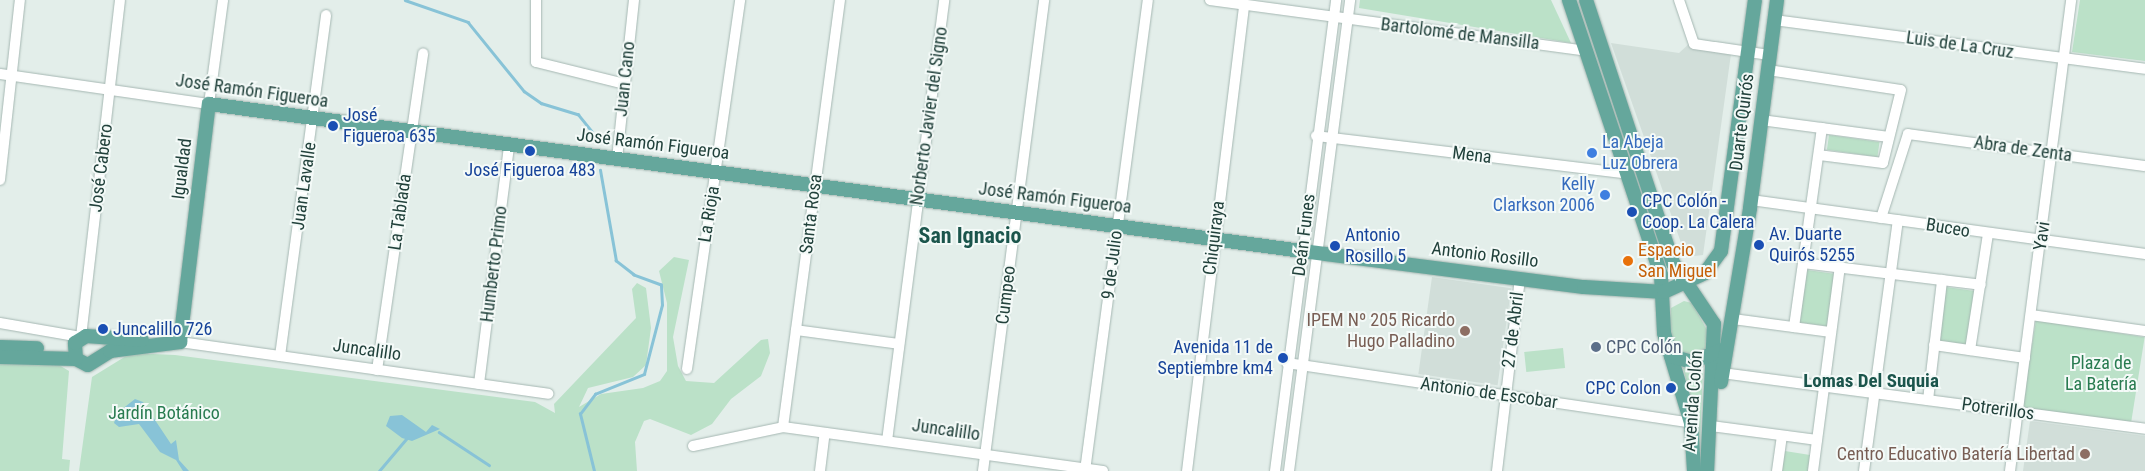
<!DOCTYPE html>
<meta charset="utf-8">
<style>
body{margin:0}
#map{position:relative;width:2145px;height:471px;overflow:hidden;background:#e3eeea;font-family:"Roboto Condensed",sans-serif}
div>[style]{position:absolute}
.built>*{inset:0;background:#d1ded9;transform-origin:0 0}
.green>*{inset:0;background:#bbe1c8;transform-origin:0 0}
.water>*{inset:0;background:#88c3d7}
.stream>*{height:2.5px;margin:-1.25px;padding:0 1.25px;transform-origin:1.25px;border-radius:1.25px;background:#88c3d7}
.roads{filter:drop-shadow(0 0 1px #a5b7b2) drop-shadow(0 0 1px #a5b7b2)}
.minor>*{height:10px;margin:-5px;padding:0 5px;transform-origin:5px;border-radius:5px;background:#fff}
.major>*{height:14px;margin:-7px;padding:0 7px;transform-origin:7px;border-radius:7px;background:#65a79c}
.dots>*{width:14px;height:14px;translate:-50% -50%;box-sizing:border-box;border:2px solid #f4faf8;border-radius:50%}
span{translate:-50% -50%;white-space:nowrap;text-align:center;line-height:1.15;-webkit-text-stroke:4px #f4faf8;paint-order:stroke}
.street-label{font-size:18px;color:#21413b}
.transit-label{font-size:18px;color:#164399}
.left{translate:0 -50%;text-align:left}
.right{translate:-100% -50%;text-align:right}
.shop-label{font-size:18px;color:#366cbe}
.food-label{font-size:18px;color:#c56008}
.education-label{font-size:18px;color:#785e54}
.service-label{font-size:18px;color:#4e5e75}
.park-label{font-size:18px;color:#287b50}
.neighbourhood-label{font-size:19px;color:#1b554c;font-weight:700}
.district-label{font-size:22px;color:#1b554c;font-weight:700}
</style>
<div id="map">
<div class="built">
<i style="clip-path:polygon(1691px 42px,1731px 54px,1703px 255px,1686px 257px,1611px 43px,1679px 53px)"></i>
<i style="left:1432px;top:277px;width:80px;height:98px;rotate:8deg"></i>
<i style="clip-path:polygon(2030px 421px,2145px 436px,2145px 471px,2023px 471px)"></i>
</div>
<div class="green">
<i style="clip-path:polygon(1360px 0,1551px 0,1571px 43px,1359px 8px)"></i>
<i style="clip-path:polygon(2080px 0,2145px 0,2145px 61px,2072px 52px)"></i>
<i style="left:1829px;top:135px;width:51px;height:15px;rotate:8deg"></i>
<i style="clip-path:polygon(674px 257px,689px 260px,673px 337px,678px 366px,686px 381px,714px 383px,761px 340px,768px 339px,770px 353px,761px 376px,731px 399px,712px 424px,691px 435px,650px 419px,644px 421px,635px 442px,637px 471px,79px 471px,92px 377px,131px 353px,175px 355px,535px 402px,555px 413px,554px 404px,636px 318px,632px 289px,637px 283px,646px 288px,651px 328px,646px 365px,633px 377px,588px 388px,579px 407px,601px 394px,643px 388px,660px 381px,667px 371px,667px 303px,659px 271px)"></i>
<i style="left:1807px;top:270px;width:29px;height:53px;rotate:8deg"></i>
<i style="left:1946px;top:287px;width:29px;height:54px;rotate:8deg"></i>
<i style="clip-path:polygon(1684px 301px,1692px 303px,1707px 330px,1706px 349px,1696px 355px,1682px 355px,1673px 348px,1669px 331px,1671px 308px)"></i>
<i style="left:2036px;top:320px;width:110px;height:88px;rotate:9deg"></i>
<i style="left:1563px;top:348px;width:20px;height:39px;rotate:84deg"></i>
<i style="clip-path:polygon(0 364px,59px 365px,69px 371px,62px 459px,70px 460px,69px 471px,0 471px)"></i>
<i style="clip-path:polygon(1683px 368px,1703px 368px,1699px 471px,1695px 412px)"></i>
<i style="clip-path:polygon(1785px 451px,1810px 455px,1808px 471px,1782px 471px)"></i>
</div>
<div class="water">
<i style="clip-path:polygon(135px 399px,143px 402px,171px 444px,176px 440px,179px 460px,189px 471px,183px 471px,176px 460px,160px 452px,139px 424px,119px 427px,114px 423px,117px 413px)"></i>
<i style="clip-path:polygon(402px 415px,426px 432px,432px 425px,440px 429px,412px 441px,402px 438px,386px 426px,390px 416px)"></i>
</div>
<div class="stream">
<i style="left:405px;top:0;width:67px;rotate:19.2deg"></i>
<i style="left:468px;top:22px;width:89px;rotate:50.9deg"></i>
<i style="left:524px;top:91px;width:21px;rotate:35deg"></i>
<i style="left:541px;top:103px;width:39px;rotate:17deg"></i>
<i style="left:578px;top:114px;width:22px;rotate:51deg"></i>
<i style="left:439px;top:432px;width:60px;rotate:33.4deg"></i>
<i style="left:379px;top:471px;width:42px;rotate:-49.8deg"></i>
<i style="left:594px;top:471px;width:59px;rotate:-103.8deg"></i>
<i style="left:580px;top:414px;width:25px;rotate:-53deg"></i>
<i style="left:595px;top:394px;width:53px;rotate:-22.2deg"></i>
<i style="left:644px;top:374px;width:71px;rotate:-75.4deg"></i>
<i style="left:662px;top:305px;width:20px;rotate:-93deg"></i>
<i style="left:661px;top:285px;width:29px;rotate:-160deg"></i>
<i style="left:634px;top:275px;width:23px;rotate:-142deg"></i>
<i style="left:616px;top:261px;width:92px;rotate:-100deg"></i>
</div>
<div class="roads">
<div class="minor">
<i style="left:536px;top:0;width:62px;rotate:90deg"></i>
<i style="left:536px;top:62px;width:92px;rotate:13.9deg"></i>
<i style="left:1210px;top:0;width:380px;rotate:7.7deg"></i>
<i style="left:1679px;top:0;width:46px;rotate:71.2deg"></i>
<i style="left:1694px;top:44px;width:76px;rotate:8.3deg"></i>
<i style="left:1774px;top:20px;width:374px;rotate:7.5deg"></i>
<i style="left:1768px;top:70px;width:134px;rotate:8.6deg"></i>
<i style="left:1901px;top:90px;width:75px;rotate:103.9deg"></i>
<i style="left:1883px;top:163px;width:64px;rotate:-172.9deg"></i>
<i style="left:0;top:74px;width:211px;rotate:8.2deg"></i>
<i style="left:209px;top:104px;width:105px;rotate:-82.3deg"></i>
<i style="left:1761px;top:120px;width:129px;rotate:7.6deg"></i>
<i style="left:1316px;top:136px;width:314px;rotate:6.9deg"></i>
<i style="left:617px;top:159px;width:160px;rotate:-83.9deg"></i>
<i style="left:0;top:180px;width:181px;rotate:-83.7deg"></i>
<i style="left:1751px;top:200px;width:398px;rotate:7.8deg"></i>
<i style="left:1881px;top:218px;width:88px;rotate:-72.2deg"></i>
<i style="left:1908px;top:134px;width:239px;rotate:7.7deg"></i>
<i style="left:1803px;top:263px;width:179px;rotate:7deg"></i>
<i style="left:2031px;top:315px;width:115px;rotate:8deg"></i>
<i style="left:1733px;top:319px;width:99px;rotate:7.6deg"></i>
<i style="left:0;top:323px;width:82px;rotate:9.8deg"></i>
<i style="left:81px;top:337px;width:339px;rotate:-83.4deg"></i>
<i style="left:1794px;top:327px;width:201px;rotate:-82deg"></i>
<i style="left:796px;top:330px;width:104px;rotate:7.7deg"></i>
<i style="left:180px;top:342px;width:372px;rotate:8deg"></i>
<i style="left:1934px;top:345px;width:92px;rotate:8.1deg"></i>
<i style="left:1970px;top:350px;width:117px;rotate:-81.2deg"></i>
<i style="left:280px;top:356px;width:344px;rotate:-82.3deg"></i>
<i style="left:1287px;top:363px;width:408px;rotate:8.4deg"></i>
<i style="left:1720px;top:368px;width:5px;rotate:68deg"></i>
<i style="left:1722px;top:373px;width:427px;rotate:7.5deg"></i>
<i style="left:687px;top:369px;width:373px;rotate:-81.8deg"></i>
<i style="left:377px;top:370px;width:320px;rotate:-81.7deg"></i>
<i style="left:479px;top:384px;width:241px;rotate:-82.8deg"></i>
<i style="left:1928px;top:400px;width:121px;rotate:-83.3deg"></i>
<i style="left:1711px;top:426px;width:107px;rotate:7.5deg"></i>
<i style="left:783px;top:427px;width:431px;rotate:-82.4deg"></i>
<i style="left:887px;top:441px;width:445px;rotate:-82.6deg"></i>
<i style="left:693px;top:446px;width:92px;rotate:-11.9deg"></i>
<i style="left:783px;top:427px;width:323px;rotate:7.8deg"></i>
<i style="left:820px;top:471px;width:38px;rotate:-83deg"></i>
<i style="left:983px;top:471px;width:475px;rotate:-82.6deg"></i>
<i style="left:1085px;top:471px;width:475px;rotate:-82.4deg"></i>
<i style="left:1187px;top:471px;width:469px;rotate:-83deg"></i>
<i style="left:1275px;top:471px;width:475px;rotate:-82.6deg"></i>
<i style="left:1289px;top:471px;width:475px;rotate:-82.6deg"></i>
<i style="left:1497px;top:471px;width:193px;rotate:-83.2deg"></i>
<i style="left:1777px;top:471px;width:35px;rotate:-82deg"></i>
<i style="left:1813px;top:471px;width:206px;rotate:-82.5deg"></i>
<i style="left:1864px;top:471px;width:253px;rotate:-82.3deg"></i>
<i style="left:2010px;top:471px;width:475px;rotate:-82.6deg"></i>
</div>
<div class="major">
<i style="left:1569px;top:0;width:290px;rotate:71.5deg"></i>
<i style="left:1661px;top:275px;width:58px;rotate:87deg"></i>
<i style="left:1664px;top:333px;width:94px;rotate:73.3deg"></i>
<i style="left:1691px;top:423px;width:48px;rotate:86.4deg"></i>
<i style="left:1586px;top:0;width:277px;rotate:71.7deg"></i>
<i style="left:1673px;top:263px;width:73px;rotate:56.1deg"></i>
<i style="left:1714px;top:324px;width:147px;rotate:92.7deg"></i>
<i style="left:180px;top:342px;width:240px;rotate:-83.1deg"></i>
<i style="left:209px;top:104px;width:1103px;rotate:7.66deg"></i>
<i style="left:1302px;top:251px;width:284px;rotate:7.3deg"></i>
<i style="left:1584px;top:287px;width:80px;rotate:3.6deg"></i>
<i style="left:1664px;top:292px;width:45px;rotate:-24.9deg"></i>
<i style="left:1705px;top:273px;width:27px;rotate:-54deg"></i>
<i style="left:1721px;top:251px;width:253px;rotate:-82.3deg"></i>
<i style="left:0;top:347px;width:37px;rotate:2deg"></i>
<i style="left:1671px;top:356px;width:22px;rotate:16deg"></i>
<i style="left:1692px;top:362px;width:31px;rotate:-22deg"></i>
<i style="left:0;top:357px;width:76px;rotate:1.5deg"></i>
<i style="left:76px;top:359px;width:13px;rotate:27deg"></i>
<i style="left:88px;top:365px;width:26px;rotate:-32deg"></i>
<i style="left:110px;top:351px;width:71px;rotate:-7.3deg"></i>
<i style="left:76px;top:359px;width:16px;rotate:-94deg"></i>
<i style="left:75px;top:343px;width:13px;rotate:-32deg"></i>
<i style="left:86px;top:336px;width:56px;rotate:4.1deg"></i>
<i style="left:1721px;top:382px;width:176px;rotate:-80.5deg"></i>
<i style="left:1750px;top:208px;width:210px;rotate:-82.6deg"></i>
</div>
</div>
<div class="dots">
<i style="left:333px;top:126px;background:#1a4fb4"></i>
<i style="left:530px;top:151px;background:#1a4fb4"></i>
<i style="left:1592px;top:153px;background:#3f7fe0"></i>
<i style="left:1605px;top:195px;background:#3f7fe0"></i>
<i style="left:1632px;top:212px;background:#1a4fb4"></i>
<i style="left:1759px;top:245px;background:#1a4fb4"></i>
<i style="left:1335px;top:246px;background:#1a4fb4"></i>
<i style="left:1628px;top:261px;background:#e8710a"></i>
<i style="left:103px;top:329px;background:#1a4fb4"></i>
<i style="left:1465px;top:331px;background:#8d6e63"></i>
<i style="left:1596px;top:347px;background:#5c6f8a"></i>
<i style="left:1283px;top:358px;background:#1a4fb4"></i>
<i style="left:1671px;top:388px;background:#1a4fb4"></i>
<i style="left:2085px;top:454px;background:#8d6e63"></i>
</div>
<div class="street-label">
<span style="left:1460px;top:34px;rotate:7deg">Bartolomé de Mansilla</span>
<span style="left:1960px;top:45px;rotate:8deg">Luis de La Cruz</span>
<span style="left:625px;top:79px;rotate:-84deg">Juan Cano</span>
<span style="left:252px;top:91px;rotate:8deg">José Ramón Figueroa</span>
<span style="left:929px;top:116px;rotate:-82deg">Norberto Javier del Signo</span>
<span style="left:1742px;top:122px;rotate:-83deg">Duarte Quirós</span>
<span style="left:653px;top:144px;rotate:7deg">José Ramón Figueroa</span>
<span style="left:2023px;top:149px;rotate:8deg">Abra de Zenta</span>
<span style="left:1472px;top:155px;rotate:7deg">Mena</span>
<span style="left:101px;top:168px;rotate:-83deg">José Cabero</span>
<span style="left:182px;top:169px;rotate:-83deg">Igualdad</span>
<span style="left:304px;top:186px;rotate:-82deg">Juan Lavalle</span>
<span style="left:1055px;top:198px;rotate:7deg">José Ramón Figueroa</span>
<span style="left:400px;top:212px;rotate:-82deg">La Tablada</span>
<span style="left:709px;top:214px;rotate:-81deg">La Rioja</span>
<span style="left:811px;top:214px;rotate:-83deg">Santa Rosa</span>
<span style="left:1948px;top:228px;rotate:9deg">Buceo</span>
<span style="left:1304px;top:235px;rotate:-83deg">Deán Funes</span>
<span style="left:2042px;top:236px;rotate:-82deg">Yavi</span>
<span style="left:1214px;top:238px;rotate:-83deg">Chiquiraya</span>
<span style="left:1485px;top:255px;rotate:7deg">Antonio Rosillo</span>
<span style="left:494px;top:264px;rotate:-83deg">Humberto Primo</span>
<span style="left:1112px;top:265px;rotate:-83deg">9 de Julio</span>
<span style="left:1006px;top:295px;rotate:-83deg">Cumpeo</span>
<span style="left:1513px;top:330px;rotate:-83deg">27 de Abril</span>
<span style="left:367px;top:350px;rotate:8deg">Juncalillo</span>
<span style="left:1489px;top:393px;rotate:8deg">Antonio de Escobar</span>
<span style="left:1693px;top:401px;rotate:-86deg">Avenida Colón</span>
<span style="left:1998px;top:409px;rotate:8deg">Potrerillos</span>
<span style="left:946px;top:430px;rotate:8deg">Juncalillo</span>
</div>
<div class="transit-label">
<span class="left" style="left:343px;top:126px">José<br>Figueroa 635</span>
<span style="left:530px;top:170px">José Figueroa 483</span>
<span class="left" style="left:1642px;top:212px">CPC Colón -<br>Coop. La Calera</span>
<span class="left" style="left:1769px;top:245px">Av. Duarte<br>Quirós 5255</span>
<span class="left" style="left:1345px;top:246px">Antonio<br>Rosillo 5</span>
<span class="left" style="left:113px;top:329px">Juncalillo 726</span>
<span class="right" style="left:1273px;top:358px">Avenida 11 de<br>Septiembre km4</span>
<span class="right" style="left:1661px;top:388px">CPC Colon</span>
</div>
<div class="shop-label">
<span class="left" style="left:1602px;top:153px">La Abeja<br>Luz Obrera</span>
<span class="right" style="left:1595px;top:195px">Kelly<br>Clarkson 2006</span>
</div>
<div class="food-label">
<span class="left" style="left:1638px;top:261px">Espacio<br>San Miguel</span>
</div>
<div class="education-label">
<span class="right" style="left:1455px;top:331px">IPEM Nº 205 Ricardo<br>Hugo Palladino</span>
<span class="right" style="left:2075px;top:454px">Centro Educativo Batería Libertad</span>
</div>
<div class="service-label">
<span class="left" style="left:1606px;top:347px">CPC Colón</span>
</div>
<div class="park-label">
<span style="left:2101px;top:374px">Plaza de<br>La Batería</span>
<span style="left:164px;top:413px">Jardín Botánico</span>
</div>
<div class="neighbourhood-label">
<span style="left:1871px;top:381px">Lomas Del Suquia</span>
</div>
<div class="district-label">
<span style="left:970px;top:236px">San Ignacio</span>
</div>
</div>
